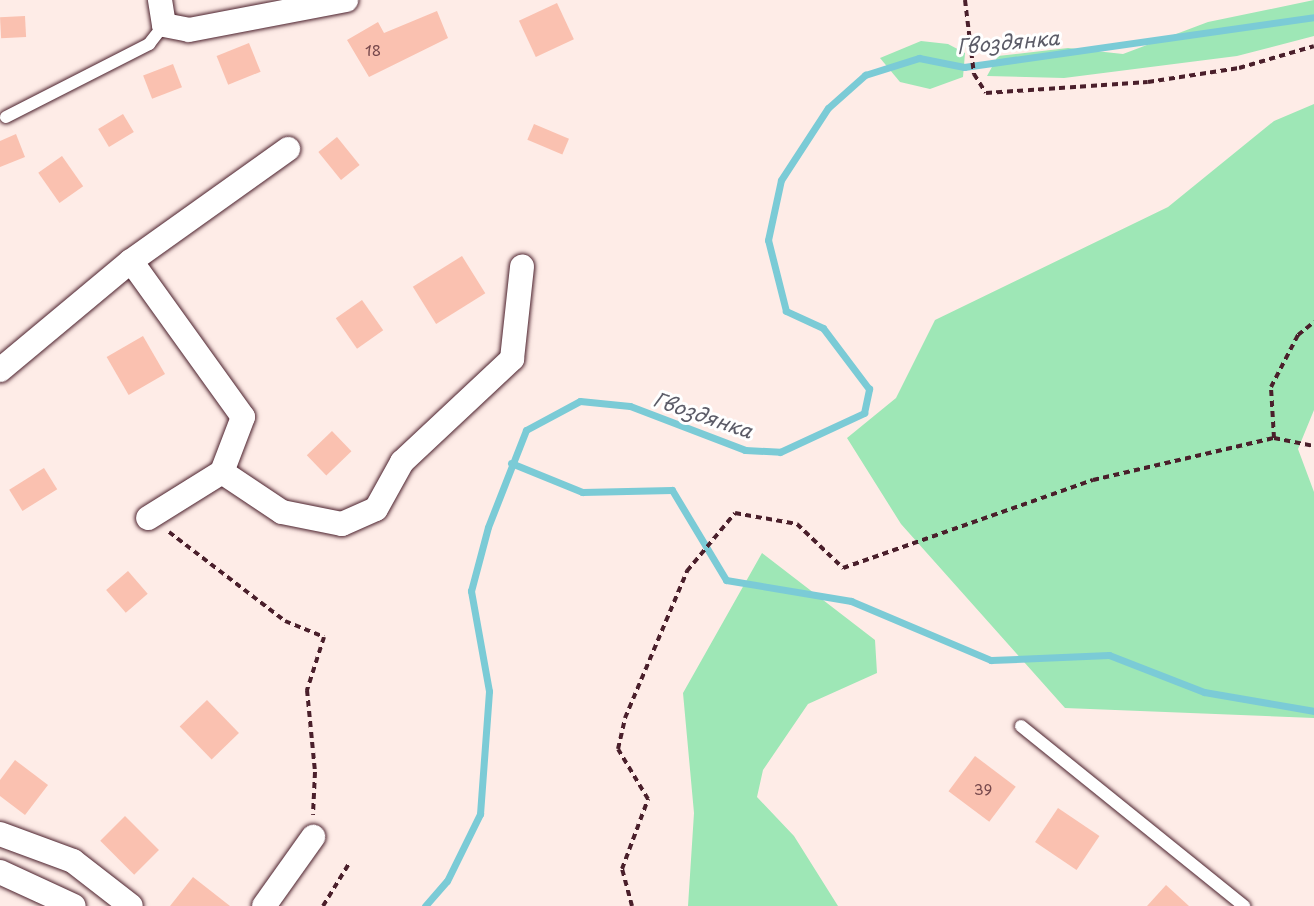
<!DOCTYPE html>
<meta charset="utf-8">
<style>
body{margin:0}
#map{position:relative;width:1314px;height:906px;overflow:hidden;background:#feece7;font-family:"Playpen Sans",sans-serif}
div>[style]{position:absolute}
.green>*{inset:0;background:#9ee7b6}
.stream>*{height:7px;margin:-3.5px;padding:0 3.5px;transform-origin:3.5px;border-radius:3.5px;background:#7bcbd6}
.building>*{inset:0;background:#fac1b0;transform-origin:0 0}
.path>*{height:4px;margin-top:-2px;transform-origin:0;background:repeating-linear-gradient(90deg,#4a1f2b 0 6px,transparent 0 10.5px)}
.roads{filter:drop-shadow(0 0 2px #4a1f2b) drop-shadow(0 0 2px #4a1f2b)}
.lane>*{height:12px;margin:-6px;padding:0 6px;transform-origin:6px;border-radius:6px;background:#fff}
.street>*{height:24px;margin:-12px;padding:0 12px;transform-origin:12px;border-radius:12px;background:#fff}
span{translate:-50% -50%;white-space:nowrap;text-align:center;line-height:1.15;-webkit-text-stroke:6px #fff;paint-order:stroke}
.number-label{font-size:15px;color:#76484c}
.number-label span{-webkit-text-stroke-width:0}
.water-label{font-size:20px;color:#5b5b67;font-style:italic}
</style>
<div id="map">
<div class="green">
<i style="clip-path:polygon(1314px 0,1314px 36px,1237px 56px,1064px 78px,987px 76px,998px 56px,1068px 48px,1123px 54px,1208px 22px)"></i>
<i style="clip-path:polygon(921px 41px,948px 44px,965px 53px,963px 77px,930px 89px,900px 82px,880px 58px)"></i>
<i style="clip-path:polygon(1314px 104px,1314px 410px,1298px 449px,1314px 492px,1314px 718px,1065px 708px,901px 524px,847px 438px,896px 398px,935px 320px,1168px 207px,1274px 121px)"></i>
<i style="clip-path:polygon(762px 553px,875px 640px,877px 673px,808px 704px,763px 770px,757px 797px,794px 836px,838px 906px,688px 906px,694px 813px,683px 693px)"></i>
</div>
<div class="stream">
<i style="left:511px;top:463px;width:77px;rotate:22.2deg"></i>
<i style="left:582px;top:492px;width:90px;rotate:-1.3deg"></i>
<i style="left:672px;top:490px;width:105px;rotate:59deg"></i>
<i style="left:726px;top:580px;width:127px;rotate:9.5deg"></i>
<i style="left:851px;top:601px;width:152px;rotate:22.9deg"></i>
<i style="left:991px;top:660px;width:118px;rotate:-2.4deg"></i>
<i style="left:1109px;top:655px;width:102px;rotate:21.3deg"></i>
<i style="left:1204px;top:692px;width:112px;rotate:9.8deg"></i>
<i style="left:425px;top:906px;width:33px;rotate:-49deg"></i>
<i style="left:447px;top:881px;width:75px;rotate:-63.8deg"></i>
<i style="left:480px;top:814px;width:123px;rotate:-85.8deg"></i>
<i style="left:489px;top:691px;width:102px;rotate:-100.2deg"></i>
<i style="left:471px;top:591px;width:66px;rotate:-75.1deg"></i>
<i style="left:488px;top:527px;width:104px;rotate:-68.6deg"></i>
<i style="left:526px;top:430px;width:61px;rotate:-28.2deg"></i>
<i style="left:580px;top:401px;width:50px;rotate:5.7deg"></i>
<i style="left:630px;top:406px;width:123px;rotate:20.9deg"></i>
<i style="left:745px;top:450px;width:35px;rotate:3deg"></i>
<i style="left:780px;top:452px;width:93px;rotate:-24.9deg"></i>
<i style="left:864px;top:413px;width:25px;rotate:-78deg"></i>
<i style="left:869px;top:389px;width:76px;rotate:-127deg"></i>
<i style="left:823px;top:328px;width:41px;rotate:-155.3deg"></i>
<i style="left:786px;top:311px;width:73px;rotate:-104.2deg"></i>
<i style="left:768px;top:240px;width:61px;rotate:-77.8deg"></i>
<i style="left:781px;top:180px;width:86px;rotate:-56.9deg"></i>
<i style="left:828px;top:108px;width:50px;rotate:-41.7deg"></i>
<i style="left:865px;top:75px;width:57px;rotate:-17.5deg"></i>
<i style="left:919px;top:58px;width:46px;rotate:11.3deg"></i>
<i style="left:964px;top:67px;width:354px;rotate:-8.1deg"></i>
</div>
<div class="building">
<i style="left:557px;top:3px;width:40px;height:42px;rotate:65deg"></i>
<i style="clip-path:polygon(437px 11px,448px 38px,369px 77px,347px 40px,378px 22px,384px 33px)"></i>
<i style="left:25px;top:16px;width:21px;height:25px;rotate:87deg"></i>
<i style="left:249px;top:43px;width:31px;height:35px;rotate:68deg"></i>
<i style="left:173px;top:64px;width:25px;height:32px;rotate:69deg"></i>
<i style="left:123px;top:114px;width:21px;height:29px;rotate:59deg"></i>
<i style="left:534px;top:124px;width:38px;height:17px;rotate:23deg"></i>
<i style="clip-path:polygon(16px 134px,25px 157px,0 167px,0 141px)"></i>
<i style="left:337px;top:137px;width:36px;height:24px;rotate:51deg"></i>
<i style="left:62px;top:156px;width:37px;height:29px;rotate:55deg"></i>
<i style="left:462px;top:256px;width:44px;height:58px;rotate:58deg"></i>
<i style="left:362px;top:300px;width:37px;height:32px;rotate:55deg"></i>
<i style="left:143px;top:336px;width:44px;height:42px;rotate:60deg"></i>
<i style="left:332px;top:431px;width:28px;height:35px;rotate:46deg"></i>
<i style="left:44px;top:468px;width:25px;height:41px;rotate:58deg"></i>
<i style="left:128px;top:571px;width:30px;height:29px;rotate:49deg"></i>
<i style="left:207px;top:700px;width:46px;height:38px;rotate:46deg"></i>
<i style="left:975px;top:756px;width:51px;height:44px;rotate:37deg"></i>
<i style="clip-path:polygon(15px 760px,48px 785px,25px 815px,0 796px,0 780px)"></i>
<i style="left:1058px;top:808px;width:50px;height:41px;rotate:34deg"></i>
<i style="left:125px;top:816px;width:48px;height:35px;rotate:45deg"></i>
<i style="clip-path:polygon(193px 877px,230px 906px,170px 906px)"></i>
<i style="clip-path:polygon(1166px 885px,1189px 906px,1147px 906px)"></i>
</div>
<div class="path">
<i style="left:965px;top:0;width:75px;rotate:83.1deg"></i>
<i style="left:974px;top:74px;width:22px;rotate:58deg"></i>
<i style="left:986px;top:93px;width:162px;rotate:-3.9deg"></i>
<i style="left:1148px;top:82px;width:92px;rotate:-8.7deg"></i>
<i style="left:1239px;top:68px;width:78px;rotate:-16.3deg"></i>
<i style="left:1274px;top:438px;width:51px;rotate:-93.4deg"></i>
<i style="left:1271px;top:387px;width:59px;rotate:-62.6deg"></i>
<i style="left:1298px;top:335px;width:21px;rotate:-39deg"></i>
<i style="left:169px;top:532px;width:146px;rotate:37.5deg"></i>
<i style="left:285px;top:621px;width:42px;rotate:22.3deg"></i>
<i style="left:324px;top:637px;width:56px;rotate:107.8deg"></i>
<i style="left:307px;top:690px;width:82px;rotate:84.4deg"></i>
<i style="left:315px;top:772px;width:43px;rotate:92.7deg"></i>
<i style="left:323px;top:906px;width:52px;rotate:-58.5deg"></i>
<i style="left:632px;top:906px;width:38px;rotate:-105deg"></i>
<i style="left:622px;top:869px;width:75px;rotate:-69.6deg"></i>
<i style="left:648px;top:799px;width:58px;rotate:-121deg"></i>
<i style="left:618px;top:749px;width:32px;rotate:-77deg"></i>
<i style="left:625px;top:718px;width:160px;rotate:-67.1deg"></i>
<i style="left:687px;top:571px;width:75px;rotate:-50.4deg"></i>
<i style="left:735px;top:513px;width:63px;rotate:10.1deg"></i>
<i style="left:797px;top:524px;width:64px;rotate:43.7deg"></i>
<i style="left:843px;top:568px;width:265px;rotate:-19.4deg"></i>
<i style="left:1093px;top:480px;width:186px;rotate:-13.1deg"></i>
<i style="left:1274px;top:438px;width:41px;rotate:11.3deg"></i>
</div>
<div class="roads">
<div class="lane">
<i style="left:6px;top:117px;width:161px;rotate:-27deg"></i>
<i style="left:149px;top:44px;width:24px;rotate:-52deg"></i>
<i style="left:1021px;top:726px;width:287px;rotate:38.9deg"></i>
</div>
<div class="street">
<i style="left:160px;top:0;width:25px;rotate:81deg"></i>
<i style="left:164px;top:25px;width:25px;rotate:11deg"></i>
<i style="left:189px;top:30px;width:160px;rotate:-10.8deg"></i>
<i style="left:131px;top:261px;width:192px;rotate:54.3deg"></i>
<i style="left:243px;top:417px;width:59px;rotate:110.9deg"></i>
<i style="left:222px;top:472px;width:87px;rotate:148.1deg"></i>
<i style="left:0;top:370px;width:170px;rotate:-39.8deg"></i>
<i style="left:131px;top:261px;width:193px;rotate:-35.5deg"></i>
<i style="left:222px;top:472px;width:72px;rotate:33.7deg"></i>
<i style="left:282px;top:512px;width:61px;rotate:11.3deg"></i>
<i style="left:342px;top:524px;width:37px;rotate:-24deg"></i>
<i style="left:376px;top:509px;width:54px;rotate:-61deg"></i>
<i style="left:402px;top:462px;width:151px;rotate:-43.1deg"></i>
<i style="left:512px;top:359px;width:93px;rotate:-83.8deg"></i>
<i style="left:0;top:834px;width:78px;rotate:20.3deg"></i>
<i style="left:73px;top:861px;width:73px;rotate:37.8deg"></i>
<i style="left:0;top:872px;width:81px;rotate:24.7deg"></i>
<i style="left:264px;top:906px;width:85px;rotate:-54.6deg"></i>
</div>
</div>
<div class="number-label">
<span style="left:373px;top:50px">18</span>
<span style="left:983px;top:789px">39</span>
</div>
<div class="water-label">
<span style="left:1008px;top:42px;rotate:-5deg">Гвоздянка</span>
<span style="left:703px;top:415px;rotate:19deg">Гвоздянка</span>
</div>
</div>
